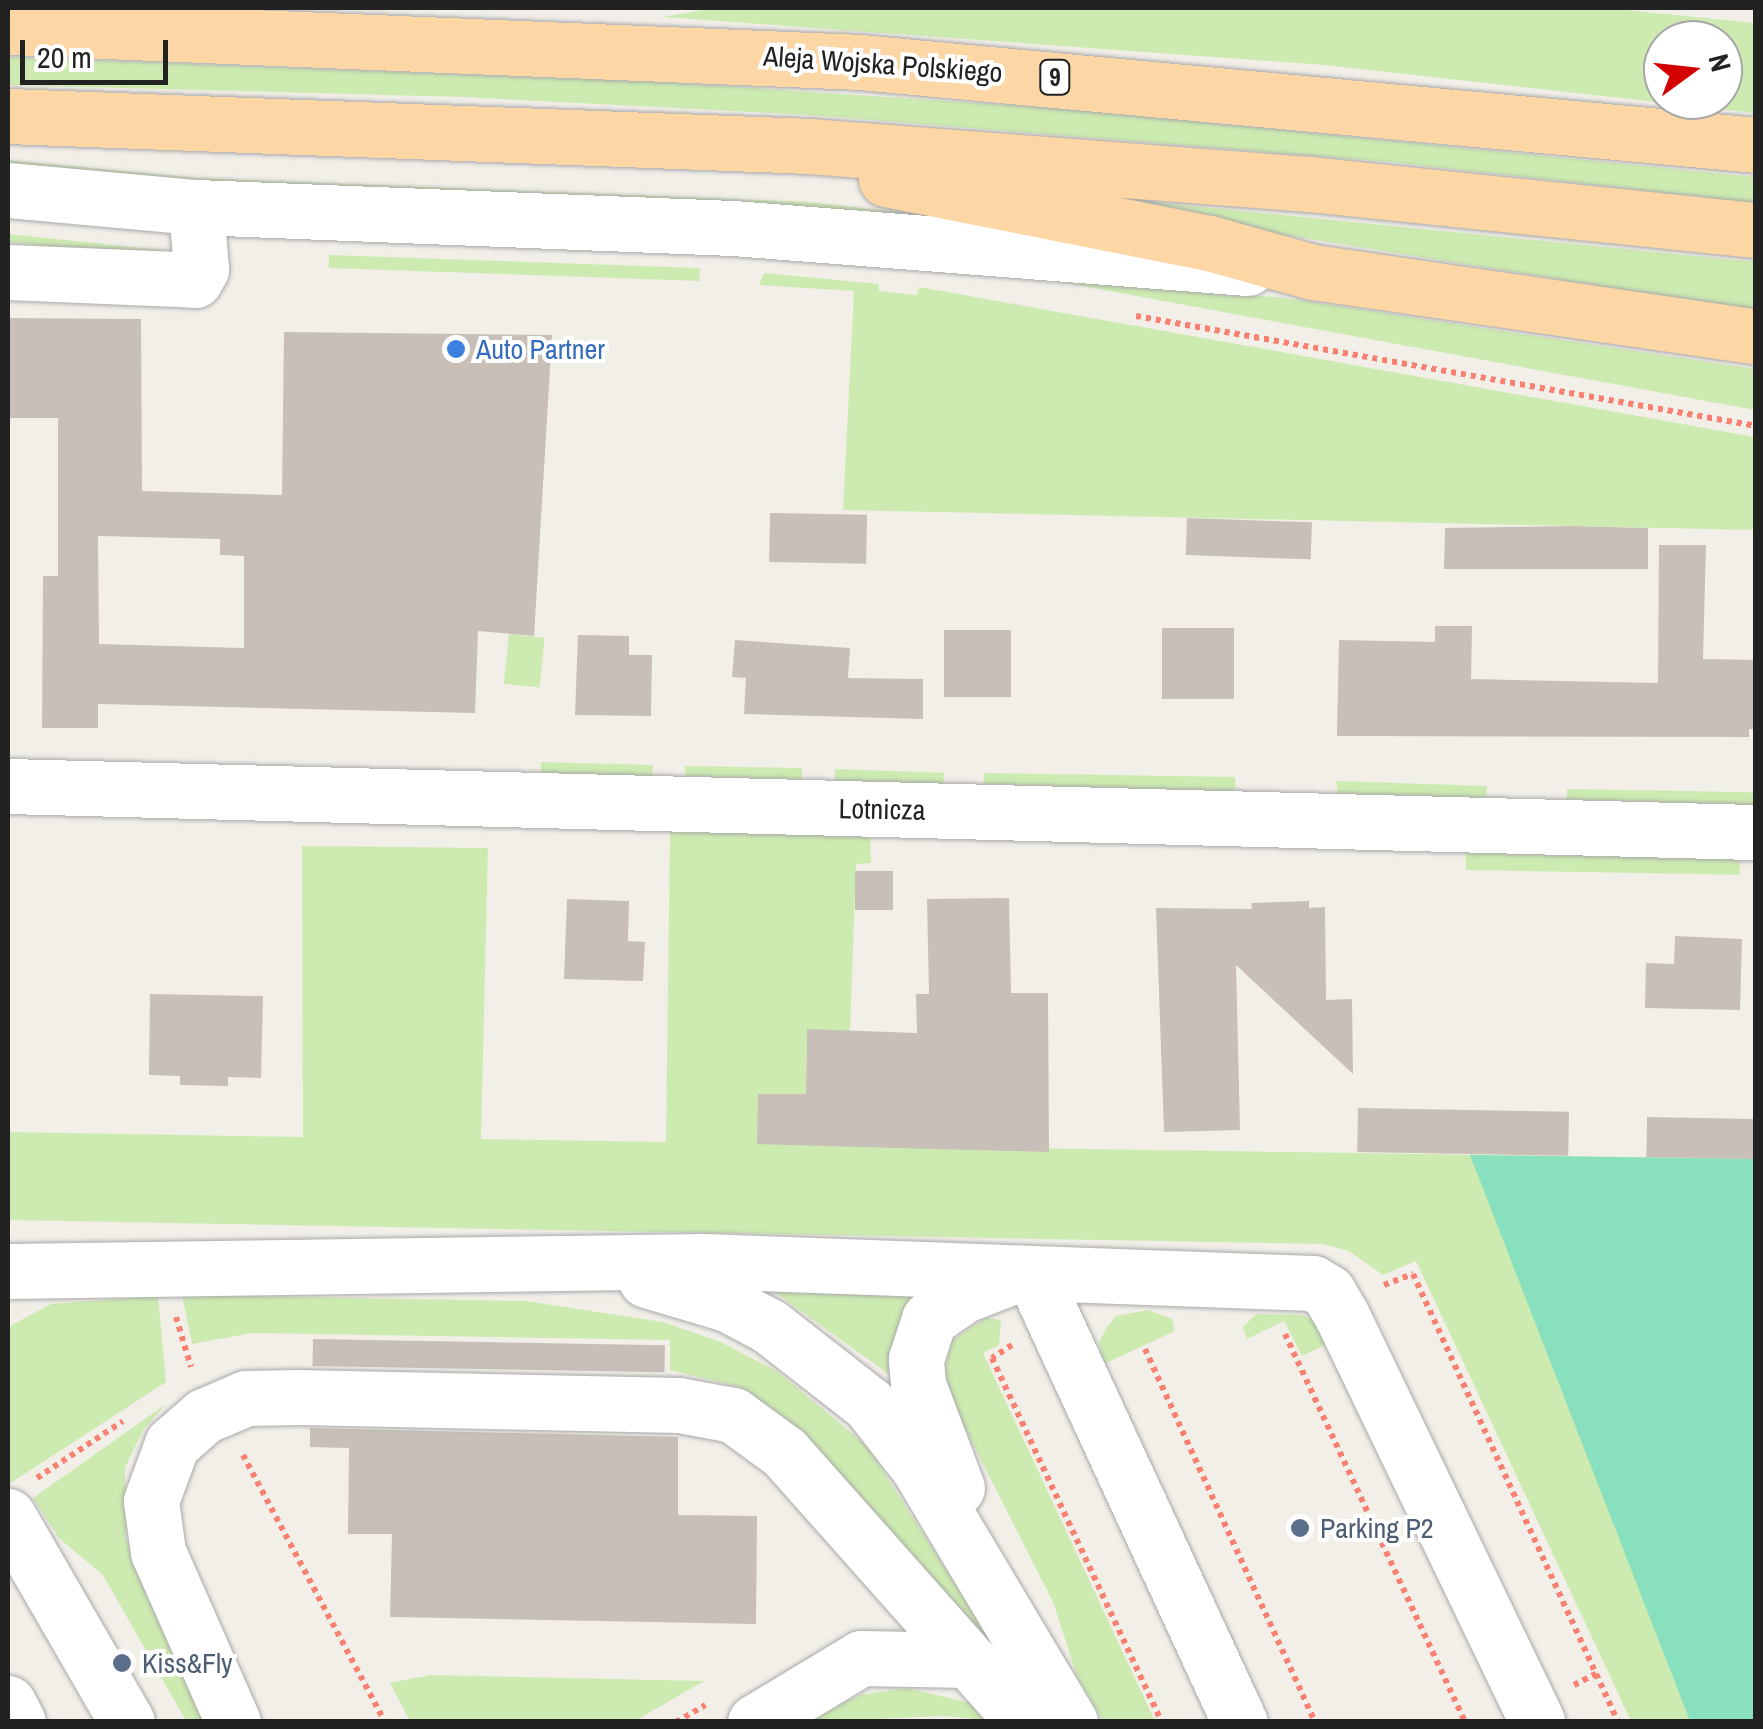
<!DOCTYPE html>
<style>
body{margin:0}
#map{position:relative;width:1763px;height:1729px;overflow:hidden;background:#f2efe9;font-family:"Archivo Narrow",sans-serif}
div>[style]{position:absolute}
.grass>*{inset:0;background:#cdebb0;transform-origin:0 0}
.pitch>*{inset:0;background:#88e0be}
.building>*{inset:0;background:#c7bfb8;transform-origin:0 0}
.path>*{height:6px;margin-top:-3px;transform-origin:0;background:repeating-linear-gradient(90deg,#fa8072 0 5px,transparent 0 10px)}
.roads{filter:drop-shadow(0 0 2px #a9a9a9) drop-shadow(0 0 2px #a9a9a9)}
.minor>*{height:55px;margin:-27.5px;padding:0 27.5px;transform-origin:27.5px;border-radius:27.5px;background:#fff}
.major>*{height:55px;margin:-27.5px;padding:0 27.5px;transform-origin:27.5px;border-radius:27.5px;background:#fcd6a4}
.dots>*{width:28px;height:28px;translate:-50% -50%;box-sizing:border-box;border:5px solid #fff;border-radius:50%}
span{translate:-50% -50%;white-space:nowrap;text-align:center;line-height:1.15;-webkit-text-stroke:8px #fff;paint-order:stroke}
.shield-label span{padding:2px 8px;background:#fff;border:2px solid;border-radius:8px;-webkit-text-stroke-width:0}
.shield-label{font-size:25px;color:#222;font-weight:700}
.street-label{font-size:28px;color:#222}
.shop-label{font-size:28px;color:#366cbe}
.left{translate:0 -50%;text-align:left}
.service-label{font-size:28px;color:#4e5e75}
.frame{position:absolute;inset:0;border:10px solid #222;pointer-events:none}
.north{position:absolute;left:1643px;top:20px;width:100px;height:100px;box-sizing:border-box;background:#fff;border:2px solid #a7a7a7;border-radius:50%;rotate:75deg;font-size:28px;font-weight:700;line-height:40px;text-align:center;color:#222}
.north::after{content:'';display:block;margin:auto;width:35px;height:45px;background:#d40000;clip-path:polygon(50% 0,100% 100%,50% 72%,0 100%)}
.scale{position:absolute;left:20px;top:40px;width:148px;height:45px;box-sizing:border-box;border:5px solid #222;border-top:0;padding-left:12px;font-size:30px;line-height:35px;white-space:nowrap;color:#222;-webkit-text-stroke:8px #fff;paint-order:stroke}
</style>
<div id="map">
<div class="grass">
<i style="clip-path:polygon(evenodd,714px 8px,1606px 8px,1755px 23px,1755px 113px,1324px 65px,663px 17px,714px 8px,1663px 40px,1723px 40px,1723px 100px,1663px 100px,1663px 40px)"></i>
<i style="clip-path:polygon(8px 57px,661px 82px,1082px 110px,1755px 177px,1755px 203px,1389px 162px,810px 115px,462px 97px,8px 85px)"></i>
<i style="clip-path:polygon(8px 160px,197px 178px,809px 202px,988px 222px,339px 190px,8px 167px)"></i>
<i style="clip-path:polygon(1100px 197px,1755px 262px,1755px 311px,1130px 210px)"></i>
<i style="left:8px;top:234px;width:168px;height:8px;rotate:6deg"></i>
<i style="left:329px;top:255px;width:371px;height:13px;rotate:2deg"></i>
<i style="clip-path:polygon(1006px 272px,1284px 298px,1755px 369px,1755px 410px)"></i>
<i style="clip-path:polygon(764px 273px,879px 284px,879px 291px,917px 295px,919px 287px,1755px 437px,1755px 530px,843px 510px,854px 291px,759px 285px)"></i>
<i style="left:509px;top:634px;width:36px;height:50px;rotate:6deg"></i>
<i style="clip-path:polygon(541px 762px,653px 765px,651px 786px,541px 787px)"></i>
<i style="left:685px;top:766px;width:117px;height:20px;rotate:1deg"></i>
<i style="left:835px;top:769px;width:109px;height:18px;rotate:2deg"></i>
<i style="clip-path:polygon(984px 773px,1235px 777px,1236px 798px,983px 791px)"></i>
<i style="clip-path:polygon(1336px 781px,1487px 786px,1486px 803px,1339px 802px)"></i>
<i style="left:1567px;top:789px;width:188px;height:17px;rotate:1deg"></i>
<i style="clip-path:polygon(670px 831px,870px 834px,871px 863px,856px 864px,850px 1032px,807px 1029px,806px 1094px,759px 1094px,757px 1144px,1755px 1159px,1715px 1721px,1631px 1721px,1416px 1261px,1383px 1275px,1349px 1251px,1323px 1244px,8px 1220px,8px 1132px,303px 1137px,302px 846px,488px 848px,481px 1139px,666px 1142px)"></i>
<i style="left:1466px;top:848px;width:274px;height:22px;rotate:1deg"></i>
<i style="clip-path:polygon(926px 1282px,898px 1381px,772px 1290px)"></i>
<i style="clip-path:polygon(182px 1295px,526px 1301px,663px 1322px,721px 1342px,778px 1372px,867px 1446px,1003px 1659px,774px 1413px,736px 1386px,670px 1370px,670px 1340px,252px 1333px,192px 1344px)"></i>
<i style="clip-path:polygon(158px 1296px,166px 1382px,9px 1484px,8px 1327px,51px 1304px)"></i>
<i style="clip-path:polygon(1148px 1310px,1172px 1319px,1175px 1331px,1104px 1364px,1099px 1342px,1107px 1327px,1116px 1316px)"></i>
<i style="clip-path:polygon(1256px 1314px,1302px 1315px,1321px 1323px,1330px 1343px,1302px 1356px,1284px 1321px,1247px 1339px,1243px 1327px)"></i>
<i style="clip-path:polygon(986px 1318px,1001px 1320px,999px 1345px,983px 1353px,1155px 1721px,1103px 1721px,1077px 1676px,1053px 1602px,944px 1387px,950px 1342px)"></i>
<i style="clip-path:polygon(166px 1404px,143px 1430px,125px 1468px,126px 1539px,207px 1721px,186px 1721px,103px 1575px,59px 1538px,33px 1498px)"></i>
<i style="clip-path:polygon(430px 1675px,704px 1681px,635px 1721px,410px 1721px,390px 1683px)"></i>
<i style="clip-path:polygon(907px 1688px,974px 1704px,994px 1721px,945px 1716px,806px 1722px,860px 1695px)"></i>
</div>
<div class="pitch">
<i style="clip-path:polygon(1470px 1155px,1755px 1159px,1755px 1721px,1690px 1721px)"></i>
</div>
<div class="building">
<i style="clip-path:polygon(evenodd,8px 318px,141px 319px,142px 491px,282px 495px,284px 332px,552px 335px,534px 636px,478px 631px,475px 713px,98px 704px,98px 728px,42px 728px,43px 576px,58px 576px,58px 418px,8px 418px,8px 318px,98px 536px,220px 539px,220px 555px,244px 556px,244px 648px,99px 644px,98px 536px)"></i>
<i style="left:770px;top:513px;width:97px;height:49px;rotate:1deg"></i>
<i style="left:1187px;top:518px;width:125px;height:37px;rotate:2deg"></i>
<i style="clip-path:polygon(1569px 526px,1648px 528px,1648px 569px,1444px 569px,1445px 528px)"></i>
<i style="clip-path:polygon(1659px 545px,1706px 545px,1703px 659px,1756px 660px,1756px 729px,1749px 729px,1749px 737px,1337px 736px,1339px 640px,1435px 642px,1435px 626px,1472px 626px,1471px 679px,1658px 683px)"></i>
<i style="left:1234px;top:628px;width:71px;height:72px;rotate:90deg"></i>
<i style="left:944px;top:630px;width:67px;height:67px"></i>
<i style="clip-path:polygon(578px 635px,629px 636px,629px 655px,652px 655px,651px 716px,575px 715px)"></i>
<i style="clip-path:polygon(735px 640px,850px 648px,848px 678px,923px 679px,923px 719px,744px 714px,746px 678px,732px 677px)"></i>
<i style="left:855px;top:871px;width:38px;height:39px"></i>
<i style="clip-path:polygon(1009px 898px,1011px 993px,1048px 993px,1049px 1152px,757px 1144px,758px 1094px,806px 1094px,807px 1029px,917px 1033px,916px 994px,929px 994px,927px 899px)"></i>
<i style="clip-path:polygon(567px 899px,629px 901px,628px 941px,645px 942px,643px 981px,564px 979px)"></i>
<i style="clip-path:polygon(1309px 901px,1309px 908px,1325px 907px,1326px 1000px,1352px 999px,1353px 1074px,1236px 965px,1240px 1130px,1164px 1132px,1156px 908px,1252px 909px,1251px 903px)"></i>
<i style="clip-path:polygon(1675px 936px,1742px 939px,1740px 1010px,1645px 1008px,1646px 963px,1674px 964px)"></i>
<i style="clip-path:polygon(150px 994px,263px 996px,261px 1078px,228px 1077px,228px 1086px,180px 1085px,180px 1076px,149px 1075px)"></i>
<i style="left:1358px;top:1108px;width:211px;height:44px;rotate:1deg"></i>
<i style="left:1647px;top:1117px;width:109px;height:40px;rotate:1deg"></i>
<i style="left:313px;top:1339px;width:352px;height:27px;rotate:1deg"></i>
<i style="clip-path:polygon(310px 1428px,678px 1437px,678px 1515px,757px 1516px,756px 1624px,390px 1617px,392px 1534px,348px 1534px,349px 1448px,310px 1447px)"></i>
</div>
<div class="path">
<i style="left:1136px;top:316px;width:630px;rotate:10.06deg"></i>
<i style="left:1384px;top:1285px;width:31px;rotate:-21deg"></i>
<i style="left:1413px;top:1274px;width:493px;rotate:65.4deg"></i>
<i style="left:176px;top:1317px;width:52px;rotate:73.3deg"></i>
<i style="left:1285px;top:1334px;width:428px;rotate:65.1deg"></i>
<i style="left:1012px;top:1345px;width:24px;rotate:147deg"></i>
<i style="left:992px;top:1358px;width:402px;rotate:65deg"></i>
<i style="left:1145px;top:1349px;width:410px;rotate:65.5deg"></i>
<i style="left:243px;top:1455px;width:302px;rotate:62deg"></i>
<i style="left:37px;top:1478px;width:103px;rotate:-33.5deg"></i>
<i style="left:1574px;top:1685px;width:25px;rotate:-27deg"></i>
<i style="left:676px;top:1722px;width:34px;rotate:-30deg"></i>
</div>
<div class="roads">
<div class="minor">
<i style="left:8px;top:190px;width:189px;rotate:5.2deg"></i>
<i style="left:196px;top:207px;width:537px;rotate:2.24deg"></i>
<i style="left:733px;top:228px;width:516px;rotate:4.45deg"></i>
<i style="left:8px;top:272px;width:187px;rotate:2.4deg"></i>
<i style="left:195px;top:280px;width:13px;rotate:-61deg"></i>
<i style="left:201px;top:269px;width:62px;rotate:-94.6deg"></i>
<i style="left:8px;top:786px;width:1749px;rotate:1.51deg"></i>
<i style="left:8px;top:1271px;width:695px;rotate:-0.82deg"></i>
<i style="left:703px;top:1261px;width:610px;rotate:2.07deg"></i>
<i style="left:1313px;top:1283px;width:17px;rotate:31deg"></i>
<i style="left:1328px;top:1292px;width:28px;rotate:60deg"></i>
<i style="left:1342px;top:1316px;width:450px;rotate:64.3deg"></i>
<i style="left:1034px;top:1277px;width:490px;rotate:65.2deg"></i>
<i style="left:646px;top:1280px;width:84px;rotate:16.5deg"></i>
<i style="left:727px;top:1304px;width:47px;rotate:27.6deg"></i>
<i style="left:769px;top:1326px;width:127px;rotate:38deg"></i>
<i style="left:869px;top:1404px;width:80px;rotate:52.1deg"></i>
<i style="left:918px;top:1467px;width:297px;rotate:59.2deg"></i>
<i style="left:957px;top:1488px;width:111px;rotate:-110.6deg"></i>
<i style="left:918px;top:1384px;width:25px;rotate:-95deg"></i>
<i style="left:916px;top:1359px;width:42px;rotate:-72deg"></i>
<i style="left:929px;top:1319px;width:42px;rotate:-34.4deg"></i>
<i style="left:964px;top:1295px;width:47px;rotate:-21.1deg"></i>
<i style="left:8px;top:1516px;width:238px;rotate:60deg"></i>
<i style="left:8px;top:1703px;width:21px;rotate:62deg"></i>
<i style="left:233px;top:1722px;width:186px;rotate:-113.8deg"></i>
<i style="left:158px;top:1552px;width:51px;rotate:-97.8deg"></i>
<i style="left:151px;top:1501px;width:61px;rotate:-69.8deg"></i>
<i style="left:172px;top:1444px;width:43px;rotate:-41.2deg"></i>
<i style="left:204px;top:1416px;width:46px;rotate:-23.2deg"></i>
<i style="left:246px;top:1398px;width:52px;rotate:-1.1deg"></i>
<i style="left:298px;top:1397px;width:381px;rotate:1.2deg"></i>
<i style="left:679px;top:1405px;width:55px;rotate:10.5deg"></i>
<i style="left:733px;top:1415px;width:63px;rotate:36deg"></i>
<i style="left:784px;top:1452px;width:361px;rotate:48.4deg"></i>
<i style="left:755px;top:1722px;width:124px;rotate:-31.1deg"></i>
<i style="left:861px;top:1658px;width:107px;rotate:1.1deg"></i>
</div>
<div class="major">
<i style="left:8px;top:27px;width:853px;rotate:2.35deg"></i>
<i style="left:860px;top:62px;width:900px;rotate:5.29deg"></i>
<i style="left:8px;top:116px;width:802px;rotate:2.14deg"></i>
<i style="left:809px;top:146px;width:501px;rotate:4.35deg"></i>
<i style="left:1309px;top:184px;width:449px;rotate:5.9deg"></i>
<i style="left:886px;top:179px;width:329px;rotate:11.2deg"></i>
<i style="left:1209px;top:243px;width:108px;rotate:15.6deg"></i>
<i style="left:1313px;top:272px;width:448px;rotate:8.3deg"></i>
</div>
</div>
<div class="dots">
<i style="left:456px;top:349px;background:#3f7fe0"></i>
<i style="left:1300px;top:1528px;background:#5c6f8a"></i>
<i style="left:122px;top:1663px;background:#5c6f8a"></i>
</div>
<div class="shield-label">
<span style="left:1055px;top:77px">9</span>
</div>
<div class="street-label">
<span style="left:883px;top:64px;rotate:4deg">Aleja Wojska Polskiego</span>
<span style="left:882px;top:809px;rotate:1deg">Lotnicza</span>
</div>
<div class="shop-label">
<span class="left" style="left:476px;top:349px">Auto Partner</span>
</div>
<div class="service-label">
<span class="left" style="left:1320px;top:1528px">Parking P2</span>
<span class="left" style="left:142px;top:1663px">Kiss&amp;Fly</span>
</div>
<div class="frame"></div>
<div class="north">N</div>
<div class="scale">20 m</div>
</div>
